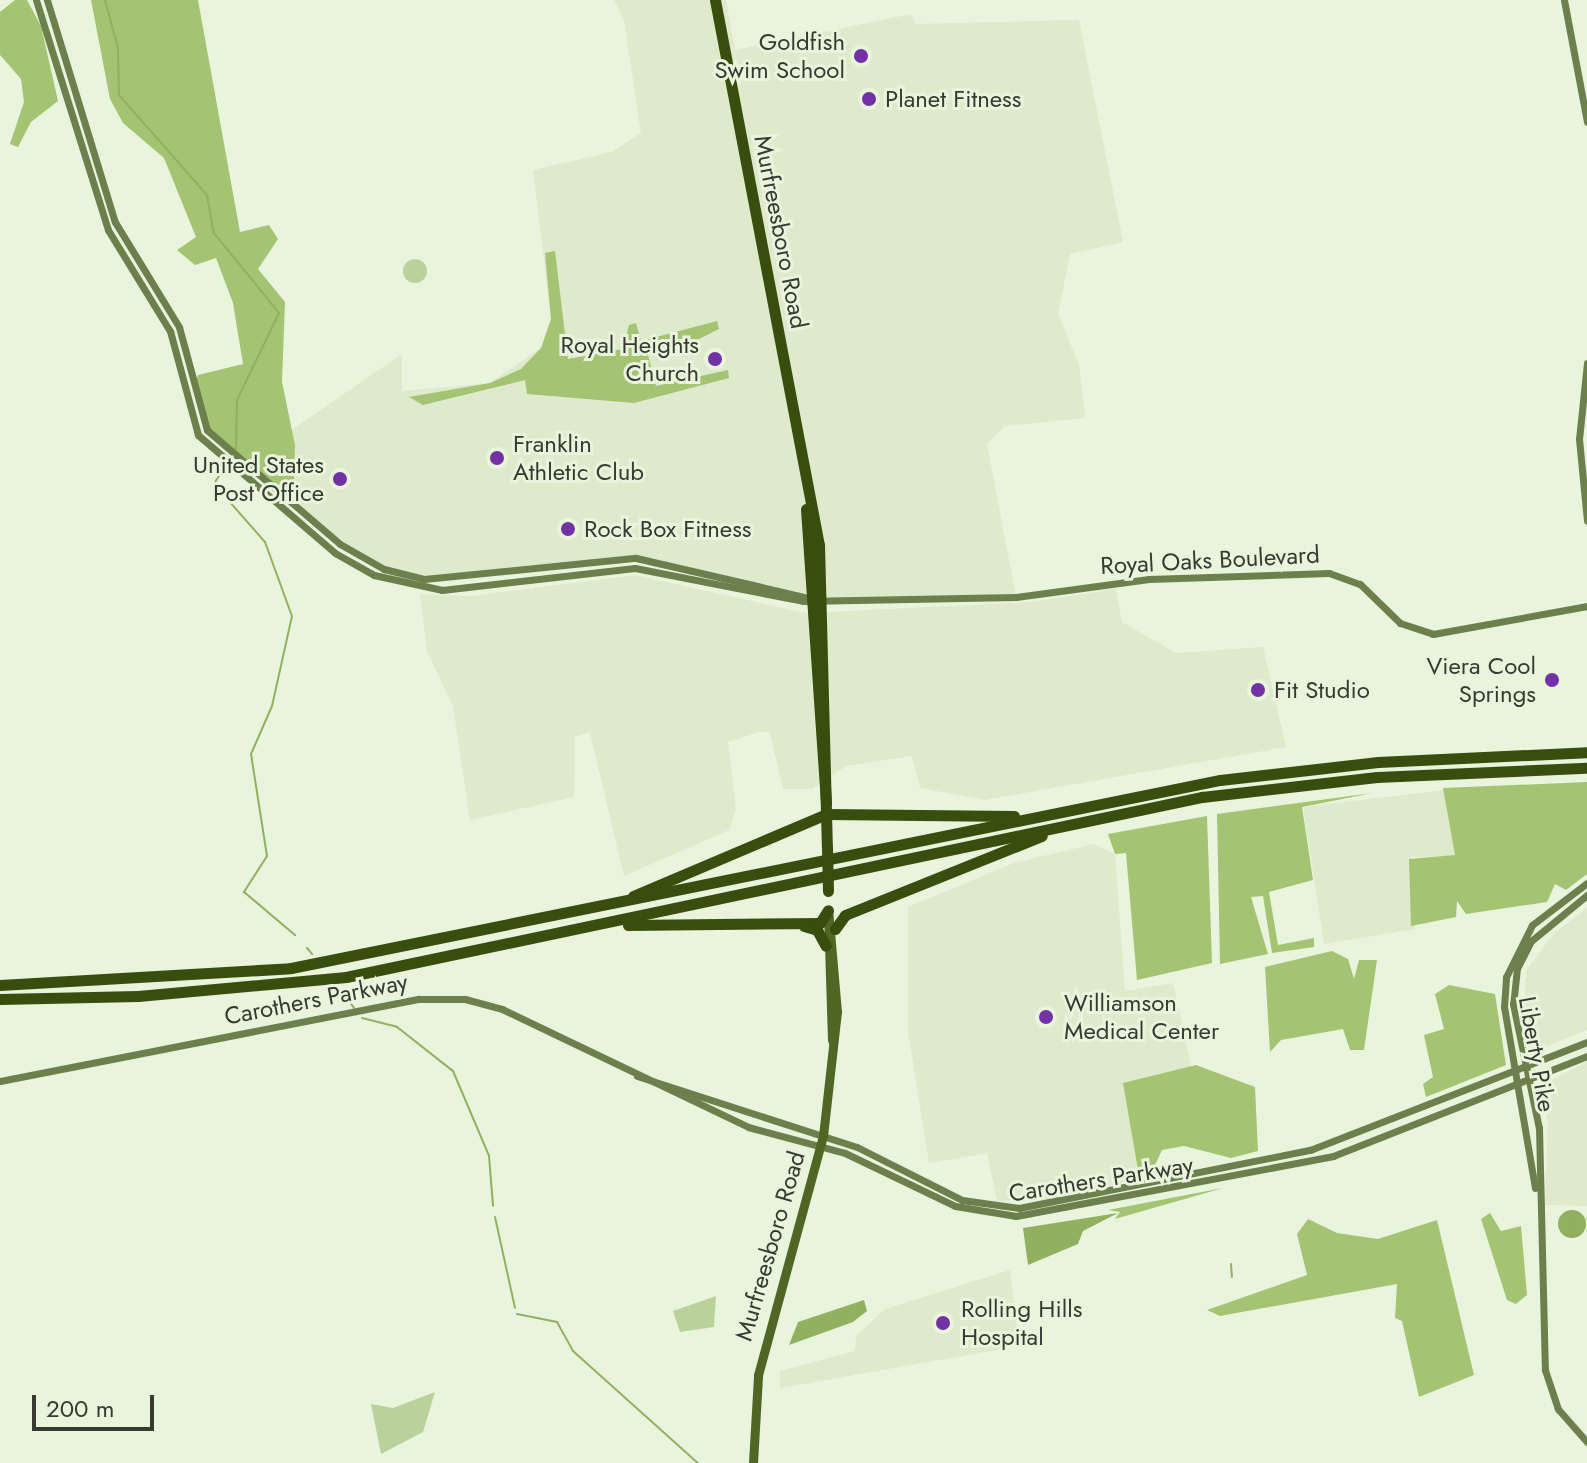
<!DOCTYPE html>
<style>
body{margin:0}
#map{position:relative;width:1587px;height:1463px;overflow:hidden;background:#e9f4dc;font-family:Jost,sans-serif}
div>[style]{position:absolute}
.built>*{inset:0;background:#ddeacc}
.green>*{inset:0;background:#bbd19c}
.round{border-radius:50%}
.forest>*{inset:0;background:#a4c473}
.water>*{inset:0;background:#92b160}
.stream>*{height:2px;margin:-1px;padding:0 1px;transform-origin:1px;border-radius:1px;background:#92b160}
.secondary>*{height:7px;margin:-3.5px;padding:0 3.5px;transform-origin:3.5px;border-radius:3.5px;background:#6c804d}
.primary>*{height:9px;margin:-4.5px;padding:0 4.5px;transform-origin:4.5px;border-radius:4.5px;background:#4f6624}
.highway>*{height:11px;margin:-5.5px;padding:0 5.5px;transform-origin:5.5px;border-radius:5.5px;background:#394e0e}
.highway-bridge>*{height:11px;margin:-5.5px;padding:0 5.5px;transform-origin:5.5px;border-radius:5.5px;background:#394e0e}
.dots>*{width:22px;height:22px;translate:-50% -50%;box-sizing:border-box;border:4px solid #e9f4dc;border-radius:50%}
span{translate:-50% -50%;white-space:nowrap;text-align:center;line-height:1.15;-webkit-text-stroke:6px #e9f4dc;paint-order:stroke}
.poi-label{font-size:24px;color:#363a31}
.right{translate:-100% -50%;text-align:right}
.left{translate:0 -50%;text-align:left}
.street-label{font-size:24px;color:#363a31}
.scale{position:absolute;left:32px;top:1395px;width:122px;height:36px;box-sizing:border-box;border:4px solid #363a31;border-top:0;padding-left:10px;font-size:24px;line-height:28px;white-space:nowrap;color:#363a31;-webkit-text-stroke:6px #e9f4dc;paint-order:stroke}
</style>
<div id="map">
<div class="built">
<i style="clip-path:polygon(614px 0,726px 0,735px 50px,911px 14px,915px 24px,1079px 20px,1123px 242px,1070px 254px,1058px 314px,1079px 365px,1085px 418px,1005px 426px,987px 444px,1016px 597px,831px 598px,612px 557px,459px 579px,411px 577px,358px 556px,297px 510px,290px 431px,402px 354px,402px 391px,490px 383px,541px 348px,551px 319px,533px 170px,612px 152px,641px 133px,624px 20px)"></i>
<i style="clip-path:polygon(635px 575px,805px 613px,1031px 602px,1116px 589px,1122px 622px,1176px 653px,1263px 647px,1286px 747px,985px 800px,920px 788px,912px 756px,846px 766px,812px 789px,783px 789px,770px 733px,762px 731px,728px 742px,736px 809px,729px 830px,624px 876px,590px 732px,575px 737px,574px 797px,470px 820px,453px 706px,427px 651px,420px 594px,471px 596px)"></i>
<i style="clip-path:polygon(1444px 790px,1457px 856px,1411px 857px,1415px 929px,1324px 944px,1303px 807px)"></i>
<i style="clip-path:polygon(1094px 844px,1115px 854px,1125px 991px,1173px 983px,1192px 1071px,1130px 1083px,1149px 1176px,1048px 1200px,997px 1201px,987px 1153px,929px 1163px,908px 1031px,908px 907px,1014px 863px)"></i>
<i style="clip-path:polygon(1587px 908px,1587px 1030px,1537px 1050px,1524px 1017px,1526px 971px,1554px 933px)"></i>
<i style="clip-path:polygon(1587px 1062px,1587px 1206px,1545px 1205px,1548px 1123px,1540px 1086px)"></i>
<i style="clip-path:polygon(1010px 1270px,1019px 1346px,780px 1388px,780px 1371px,855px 1351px,856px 1336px,885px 1309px)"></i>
</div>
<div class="green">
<i class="round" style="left:403px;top:259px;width:24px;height:24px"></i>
<i style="clip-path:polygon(716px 1296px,714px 1327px,680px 1332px,673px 1311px)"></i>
<i style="clip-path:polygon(435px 1392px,423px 1432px,381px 1454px,371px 1404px,393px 1408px)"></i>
</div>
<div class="forest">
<i style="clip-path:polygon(15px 0,27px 0,41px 26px,58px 101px,31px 122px,18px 147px,10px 144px,24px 102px,21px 79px,0 55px,0 12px)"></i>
<i style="clip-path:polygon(91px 0,198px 0,240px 232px,269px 225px,278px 239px,258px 269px,285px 302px,282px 382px,295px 445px,294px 488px,283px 498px,213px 439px,195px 383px,198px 375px,243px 364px,233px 303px,216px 258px,195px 265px,177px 250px,196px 237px,164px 158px,123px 123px,110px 99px)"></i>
<i style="clip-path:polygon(555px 251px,568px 359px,623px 349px,629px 325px,636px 323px,641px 341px,717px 321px,719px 329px,699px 339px,647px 351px,656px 386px,728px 370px,729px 378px,634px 403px,527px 394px,525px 380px,423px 405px,409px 397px,490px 383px,521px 369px,541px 348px,551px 319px,545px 253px)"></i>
<i style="clip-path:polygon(1587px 782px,1587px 874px,1566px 890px,1555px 884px,1547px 902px,1466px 914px,1457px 901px,1456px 917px,1411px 926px,1409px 859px,1455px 855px,1443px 788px)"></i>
<i style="clip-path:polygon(1372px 793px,1302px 807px,1313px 880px,1269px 892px,1278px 945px,1314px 938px,1314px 947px,1272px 953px,1263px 896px,1251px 897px,1268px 954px,1220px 964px,1217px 814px)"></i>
<i style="clip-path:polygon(1207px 816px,1212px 963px,1137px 980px,1126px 853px,1115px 854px,1108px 834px)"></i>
<i style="clip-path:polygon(1332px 951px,1348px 959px,1354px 979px,1359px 960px,1377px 960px,1364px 1050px,1350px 1050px,1343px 1029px,1281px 1040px,1270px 1052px,1265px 967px)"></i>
<i style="clip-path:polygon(1449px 985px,1495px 994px,1506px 1065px,1426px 1097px,1423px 1084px,1433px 1077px,1424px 1035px,1444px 1029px,1435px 994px)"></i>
<i style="clip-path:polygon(1196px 1065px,1255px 1087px,1258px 1151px,1231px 1158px,1184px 1146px,1162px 1150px,1149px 1178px,1138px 1170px,1123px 1083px)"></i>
<i style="clip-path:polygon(1223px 1188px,1115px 1219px,1120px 1212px,1108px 1210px)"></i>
<i style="clip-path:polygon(1490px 1213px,1501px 1231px,1521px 1226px,1527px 1295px,1516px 1304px,1507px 1300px,1481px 1219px)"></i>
<i style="clip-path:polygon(1308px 1219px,1337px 1233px,1378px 1239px,1437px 1220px,1474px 1375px,1419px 1397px,1402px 1321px,1395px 1318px,1397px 1284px,1220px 1316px,1207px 1310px,1307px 1275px,1297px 1234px)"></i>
</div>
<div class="water">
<i class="round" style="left:1558px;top:1210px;width:28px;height:28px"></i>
<i style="clip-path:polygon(1118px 1213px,1083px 1231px,1078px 1244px,1028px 1265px,1023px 1228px)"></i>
<i style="clip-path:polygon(864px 1300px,867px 1311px,853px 1322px,789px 1345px,798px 1322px)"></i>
</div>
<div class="stream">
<i style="left:105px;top:0;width:50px;rotate:74.8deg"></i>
<i style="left:118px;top:48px;width:47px;rotate:88.8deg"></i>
<i style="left:119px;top:95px;width:133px;rotate:48.7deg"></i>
<i style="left:207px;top:195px;width:39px;rotate:80deg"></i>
<i style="left:214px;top:233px;width:103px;rotate:50.9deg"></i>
<i style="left:279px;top:313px;width:97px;rotate:115.8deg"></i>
<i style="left:237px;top:400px;width:49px;rotate:91.2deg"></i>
<i style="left:222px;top:471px;width:15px;rotate:122deg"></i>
<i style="left:214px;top:484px;width:77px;rotate:48.7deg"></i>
<i style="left:265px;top:542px;width:79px;rotate:70deg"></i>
<i style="left:292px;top:616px;width:92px;rotate:102.5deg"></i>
<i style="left:272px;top:706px;width:52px;rotate:113.6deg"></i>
<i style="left:251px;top:754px;width:103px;rotate:81.1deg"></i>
<i style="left:267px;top:856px;width:43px;rotate:122.6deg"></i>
<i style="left:244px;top:892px;width:67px;rotate:40.1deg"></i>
<i style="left:307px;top:948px;width:8px;rotate:50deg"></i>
<i style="left:339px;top:988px;width:25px;rotate:53deg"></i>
<i style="left:362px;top:1018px;width:36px;rotate:14deg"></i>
<i style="left:397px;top:1027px;width:71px;rotate:38.2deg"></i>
<i style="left:453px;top:1071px;width:92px;rotate:67deg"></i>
<i style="left:489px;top:1156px;width:50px;rotate:85.4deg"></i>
<i style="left:495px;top:1217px;width:93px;rotate:77.6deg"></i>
<i style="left:1231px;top:1264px;width:13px;rotate:86deg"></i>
<i style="left:517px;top:1314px;width:41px;rotate:11.3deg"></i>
<i style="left:557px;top:1322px;width:33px;rotate:61deg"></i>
<i style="left:573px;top:1351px;width:168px;rotate:41.9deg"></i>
</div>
<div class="secondary">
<i style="left:36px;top:0;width:241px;rotate:72.6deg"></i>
<i style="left:108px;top:230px;width:119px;rotate:58.5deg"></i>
<i style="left:170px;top:331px;width:108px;rotate:74.9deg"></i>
<i style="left:198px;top:435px;width:181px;rotate:40.7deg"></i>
<i style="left:335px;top:553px;width:45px;rotate:29.4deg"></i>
<i style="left:374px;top:575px;width:70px;rotate:12.4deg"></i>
<i style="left:442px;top:590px;width:194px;rotate:-6.5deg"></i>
<i style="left:635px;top:568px;width:171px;rotate:11.1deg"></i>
<i style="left:803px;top:601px;width:213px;rotate:-1.1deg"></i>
<i style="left:1016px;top:597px;width:134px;rotate:-7.7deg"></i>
<i style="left:1149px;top:579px;width:180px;rotate:-1.9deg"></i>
<i style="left:1329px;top:573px;width:33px;rotate:20deg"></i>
<i style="left:1360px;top:584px;width:56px;rotate:44.3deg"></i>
<i style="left:1400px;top:623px;width:35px;rotate:18deg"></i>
<i style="left:1433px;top:634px;width:157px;rotate:-10.3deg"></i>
<i style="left:47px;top:0;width:232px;rotate:73deg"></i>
<i style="left:115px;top:222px;width:123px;rotate:58.6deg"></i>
<i style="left:179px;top:327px;width:107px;rotate:74.8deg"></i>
<i style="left:207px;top:430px;width:175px;rotate:40.6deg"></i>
<i style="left:340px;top:544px;width:51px;rotate:29.6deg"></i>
<i style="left:384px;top:569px;width:41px;rotate:14deg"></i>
<i style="left:424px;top:579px;width:213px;rotate:-5.7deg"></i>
<i style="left:636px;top:558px;width:178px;rotate:13deg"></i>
<i style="left:1564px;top:0;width:124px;rotate:79.3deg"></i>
<i style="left:1587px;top:363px;width:76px;rotate:96deg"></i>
<i style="left:1579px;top:439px;width:82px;rotate:84.4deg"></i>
<i style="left:1587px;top:895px;width:72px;rotate:140.6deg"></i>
<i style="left:1531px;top:941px;width:30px;rotate:117deg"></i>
<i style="left:1517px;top:968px;width:36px;rotate:96deg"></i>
<i style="left:1513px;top:1004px;width:127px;rotate:78.2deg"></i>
<i style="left:1539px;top:1128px;width:242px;rotate:88.6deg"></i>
<i style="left:1545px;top:1370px;width:41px;rotate:71.6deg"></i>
<i style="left:1558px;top:1409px;width:44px;rotate:48.7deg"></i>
<i style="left:637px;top:1076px;width:231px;rotate:17.9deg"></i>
<i style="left:857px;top:1147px;width:118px;rotate:26.8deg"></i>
<i style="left:962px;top:1200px;width:58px;rotate:8deg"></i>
<i style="left:1019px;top:1208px;width:297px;rotate:-11.3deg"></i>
<i style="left:1310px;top:1150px;width:297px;rotate:-21.3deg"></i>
<i style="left:0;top:1081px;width:427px;rotate:-11.1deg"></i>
<i style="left:419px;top:999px;width:46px"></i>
<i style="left:465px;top:999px;width:38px;rotate:15deg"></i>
<i style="left:502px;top:1009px;width:273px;rotate:25.6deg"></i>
<i style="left:748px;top:1127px;width:100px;rotate:15deg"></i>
<i style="left:845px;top:1153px;width:122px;rotate:25.7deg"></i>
<i style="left:955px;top:1206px;width:62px;rotate:9.3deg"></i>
<i style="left:1016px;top:1216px;width:323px;rotate:-10.7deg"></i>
<i style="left:1333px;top:1156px;width:273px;rotate:-21.5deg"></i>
<i style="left:1535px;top:1188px;width:184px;rotate:-99.7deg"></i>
<i style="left:1504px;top:1007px;width:30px;rotate:-86deg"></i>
<i style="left:1506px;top:977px;width:58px;rotate:-63.4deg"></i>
<i style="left:1532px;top:925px;width:69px;rotate:-37.4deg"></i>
</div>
<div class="primary">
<i style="left:828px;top:913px;width:127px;rotate:88.2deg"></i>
<i style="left:753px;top:1463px;width:88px;rotate:-86.7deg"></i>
<i style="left:758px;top:1375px;width:248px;rotate:-74.8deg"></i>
<i style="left:823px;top:1136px;width:125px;rotate:-83.6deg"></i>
<i style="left:837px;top:1012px;width:102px;rotate:-95deg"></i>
</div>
<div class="highway">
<i style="left:715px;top:0;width:555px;rotate:79.2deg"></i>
<i style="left:819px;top:545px;width:302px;rotate:88.5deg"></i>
<i style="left:806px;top:509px;width:295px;rotate:86.1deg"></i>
<i style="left:633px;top:896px;width:210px;rotate:-23deg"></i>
<i style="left:826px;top:814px;width:188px;rotate:0.6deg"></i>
<i style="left:628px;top:925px;width:192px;rotate:-0.6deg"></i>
<i style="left:820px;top:923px;width:15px;rotate:-58deg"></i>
<i style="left:804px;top:926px;width:14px;rotate:17deg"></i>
<i style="left:817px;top:930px;width:18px;rotate:61deg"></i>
<i style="left:835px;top:929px;width:17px;rotate:-54deg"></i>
<i style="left:845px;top:915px;width:212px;rotate:-21.9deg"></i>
<i style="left:0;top:985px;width:291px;rotate:-3.3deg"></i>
<i style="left:291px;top:968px;width:948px;rotate:-11.44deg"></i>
<i style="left:1220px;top:780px;width:159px;rotate:-6.5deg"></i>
<i style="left:1378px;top:762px;width:209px;rotate:-2.7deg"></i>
<i style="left:0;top:999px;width:138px;rotate:-1.2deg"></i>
<i style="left:138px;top:996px;width:209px;rotate:-5.2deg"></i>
<i style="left:346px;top:977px;width:875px;rotate:-11.88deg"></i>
<i style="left:1202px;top:797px;width:176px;rotate:-6.5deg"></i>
<i style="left:1377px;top:777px;width:210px;rotate:-2.5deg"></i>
</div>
<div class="highway-bridge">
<i style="left:827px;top:847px;width:44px;rotate:88.7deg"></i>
</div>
<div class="dots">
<i style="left:861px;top:56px;background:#7331a6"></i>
<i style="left:869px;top:99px;background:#7331a6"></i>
<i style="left:715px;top:359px;background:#7331a6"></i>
<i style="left:497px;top:458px;background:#7331a6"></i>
<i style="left:340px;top:479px;background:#7331a6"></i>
<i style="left:568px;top:529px;background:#7331a6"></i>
<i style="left:1552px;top:680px;background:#7331a6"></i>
<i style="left:1258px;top:690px;background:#7331a6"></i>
<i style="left:1046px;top:1017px;background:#7331a6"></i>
<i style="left:943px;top:1323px;background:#7331a6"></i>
</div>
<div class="poi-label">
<span class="right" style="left:845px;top:56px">Goldfish<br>Swim School</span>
<span class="left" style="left:885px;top:99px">Planet Fitness</span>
<span class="right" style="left:699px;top:359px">Royal Heights<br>Church</span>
<span class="left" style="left:513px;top:458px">Franklin<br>Athletic Club</span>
<span class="right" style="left:324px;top:479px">United States<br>Post Office</span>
<span class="left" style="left:584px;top:529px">Rock Box Fitness</span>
<span class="right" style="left:1536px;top:680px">Viera Cool<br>Springs</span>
<span class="left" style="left:1274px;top:690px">Fit Studio</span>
<span class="left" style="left:1064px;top:1017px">Williamson<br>Medical Center</span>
<span class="left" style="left:961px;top:1323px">Rolling Hills<br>Hospital</span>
</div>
<div class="street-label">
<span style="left:781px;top:232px;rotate:79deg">Murfreesboro Road</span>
<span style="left:1210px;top:560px;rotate:-3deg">Royal Oaks Boulevard</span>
<span style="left:316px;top:999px;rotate:-11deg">Carothers Parkway</span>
<span style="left:1537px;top:1054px;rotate:80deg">Liberty Pike</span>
<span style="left:1101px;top:1179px;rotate:-9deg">Carothers Parkway</span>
<span style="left:770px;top:1246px;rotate:-74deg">Murfreesboro Road</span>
</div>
<div class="scale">200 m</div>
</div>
